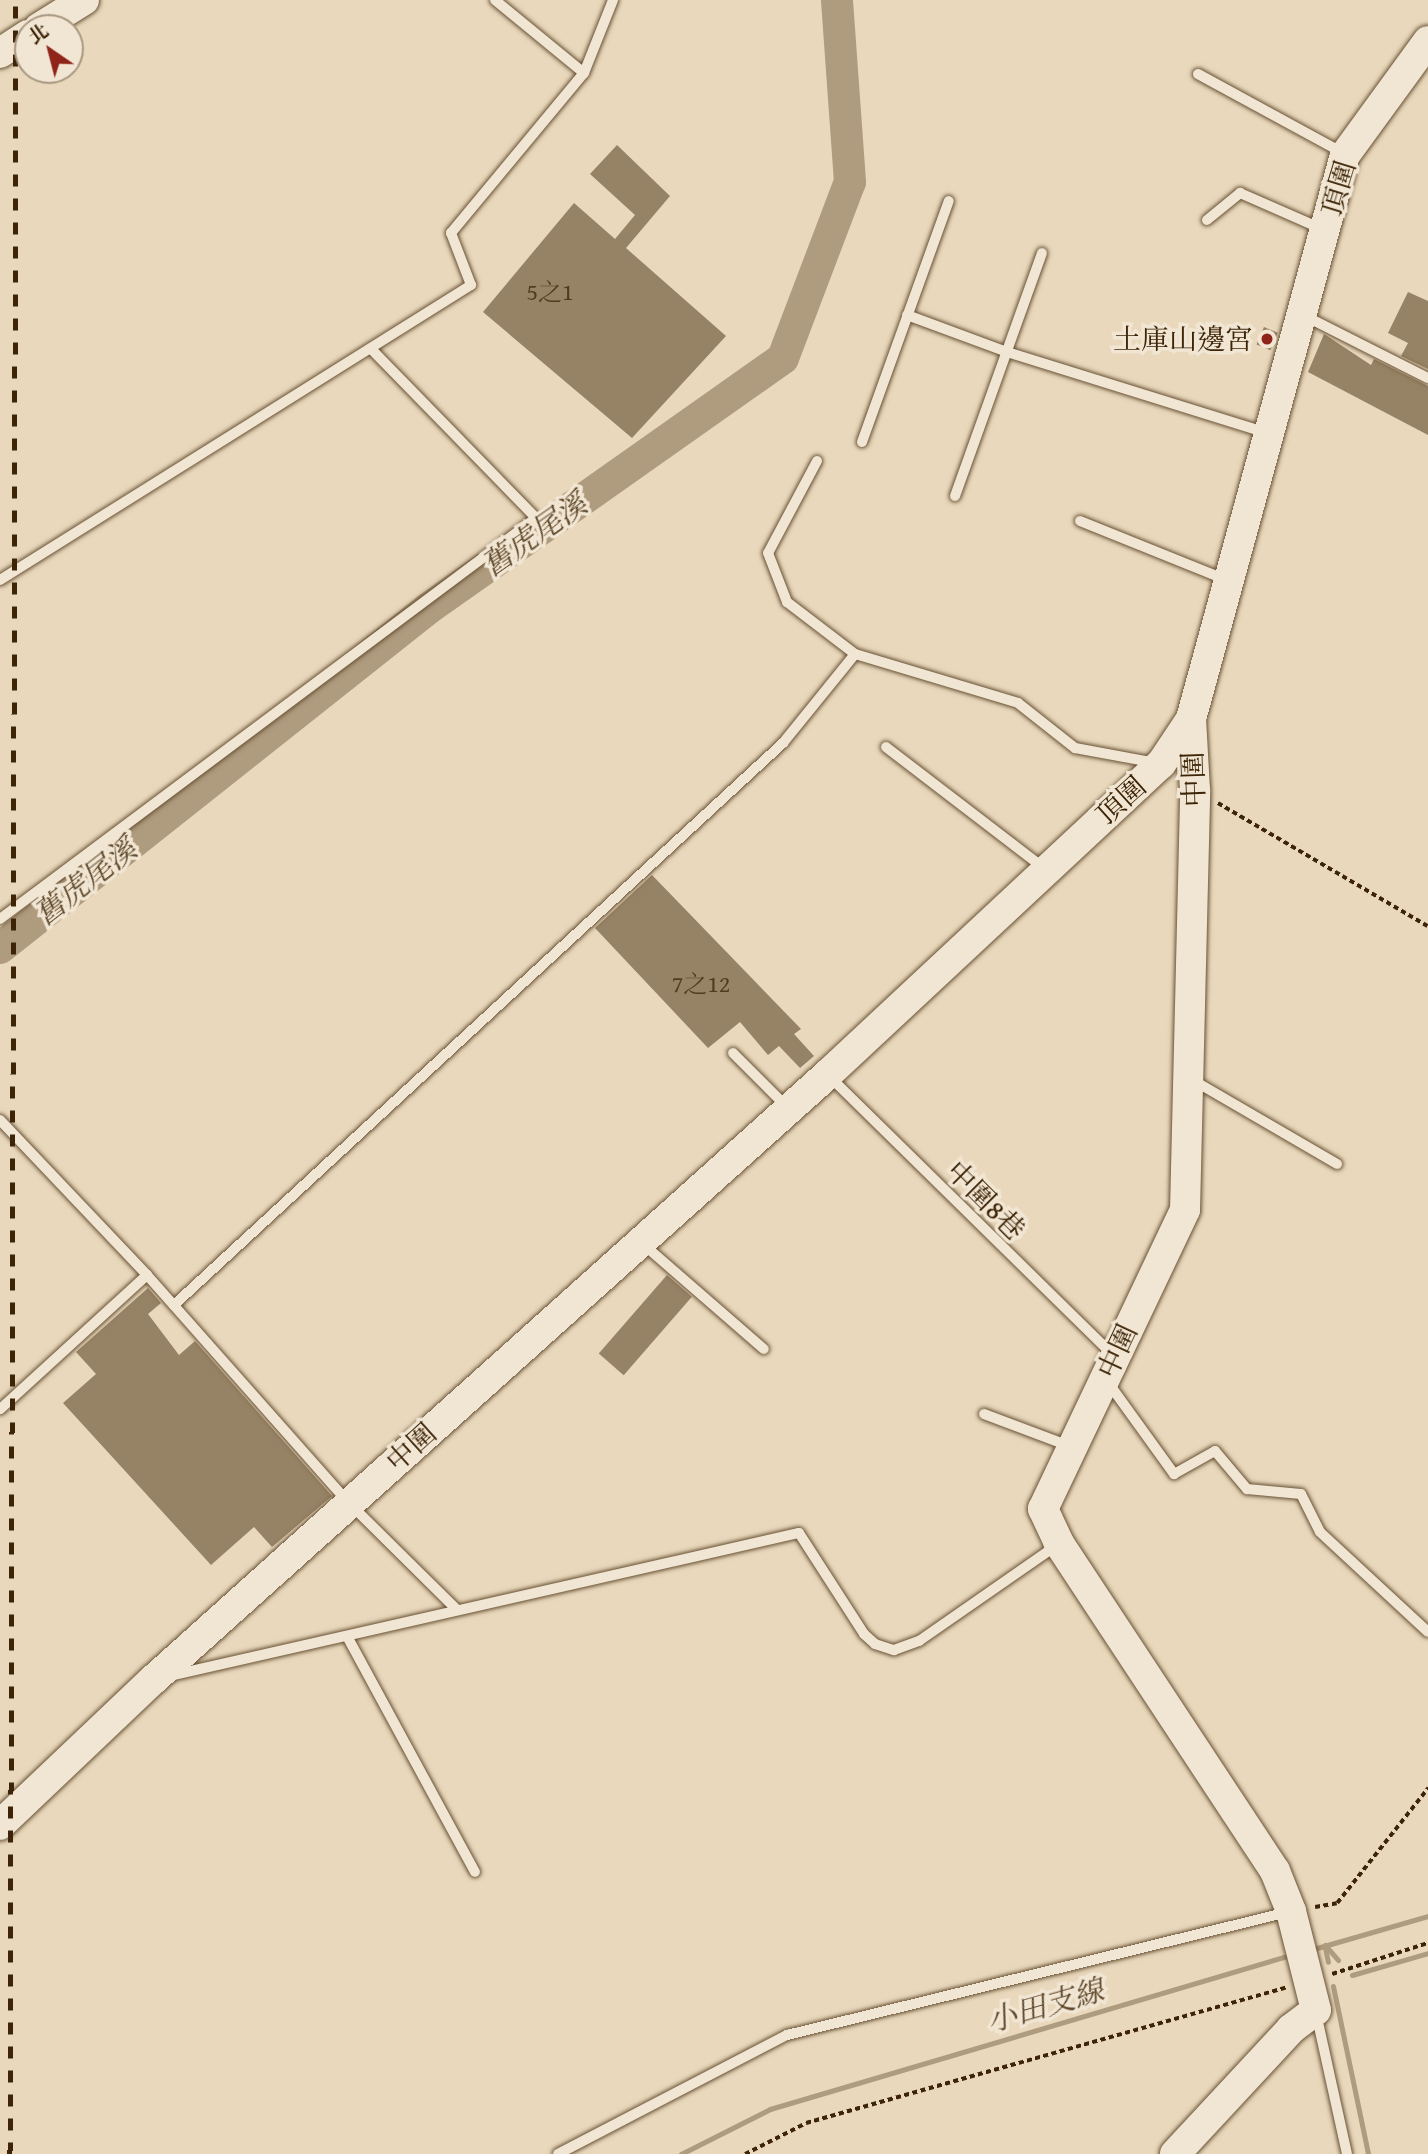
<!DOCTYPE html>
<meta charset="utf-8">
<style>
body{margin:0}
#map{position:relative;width:1428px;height:2154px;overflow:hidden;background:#e9d8bc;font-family:"Gentium Book Plus","Noto Serif TC",serif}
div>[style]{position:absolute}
.stream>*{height:5px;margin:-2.5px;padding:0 2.5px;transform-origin:2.5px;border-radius:2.5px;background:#af9b7e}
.river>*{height:32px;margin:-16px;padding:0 16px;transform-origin:16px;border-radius:16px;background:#af9b7e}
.building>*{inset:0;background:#968265;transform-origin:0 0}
.path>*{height:3.5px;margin-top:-1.75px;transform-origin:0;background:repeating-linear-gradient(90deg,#3d2407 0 5px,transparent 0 8.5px)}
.roads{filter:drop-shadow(0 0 2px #685134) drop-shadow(0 0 2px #685134)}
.lane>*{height:10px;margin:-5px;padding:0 5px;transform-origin:5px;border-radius:5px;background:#f1e6d3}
.secondary>*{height:30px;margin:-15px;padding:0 15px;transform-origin:15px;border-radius:15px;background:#f1e6d3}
.rail>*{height:5px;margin-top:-2.5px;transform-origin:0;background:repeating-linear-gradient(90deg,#3d2407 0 12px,transparent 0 24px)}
.dots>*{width:19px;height:19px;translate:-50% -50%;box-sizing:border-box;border:4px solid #f1e6d3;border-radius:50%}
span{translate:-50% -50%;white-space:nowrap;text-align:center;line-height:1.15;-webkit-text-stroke:7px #f1e6d3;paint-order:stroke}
.number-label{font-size:24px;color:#533c1e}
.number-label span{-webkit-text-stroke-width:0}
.street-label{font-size:28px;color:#3d2407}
.poi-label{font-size:28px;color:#3d2407}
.right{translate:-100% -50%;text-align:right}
.water-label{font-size:30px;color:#5f482b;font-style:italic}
.north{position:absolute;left:14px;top:14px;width:70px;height:70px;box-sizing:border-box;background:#f1e6d3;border:2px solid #a99881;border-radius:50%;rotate:325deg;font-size:19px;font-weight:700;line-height:28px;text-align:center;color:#3d2407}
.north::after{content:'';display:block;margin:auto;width:24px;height:32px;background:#8f2418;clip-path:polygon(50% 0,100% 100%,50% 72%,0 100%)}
</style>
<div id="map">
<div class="stream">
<i style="left:1325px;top:1945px;width:20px;rotate:49deg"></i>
<i style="left:1325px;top:1948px;width:14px;rotate:78deg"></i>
<i style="left:1310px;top:1950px;width:123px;rotate:-16.1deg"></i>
<i style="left:1352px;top:1975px;width:79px;rotate:-16.1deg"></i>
<i style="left:1333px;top:1986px;width:172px;rotate:78.2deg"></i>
<i style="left:681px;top:2154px;width:100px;rotate:-26.8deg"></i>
<i style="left:770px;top:2109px;width:546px;rotate:-16.48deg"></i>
</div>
<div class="river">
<i style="left:0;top:948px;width:547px;rotate:-38.4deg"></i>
<i style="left:429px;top:608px;width:433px;rotate:-35.2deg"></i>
<i style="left:783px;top:358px;width:188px;rotate:-69.2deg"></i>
<i style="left:850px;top:182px;width:182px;rotate:-94.1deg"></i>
</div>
<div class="building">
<i style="clip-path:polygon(617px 145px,670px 196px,626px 248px,726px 336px,632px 438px,483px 312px,574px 203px,615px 239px,635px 215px,590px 174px)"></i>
<i style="clip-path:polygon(1408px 292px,1428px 301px,1428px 369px,1401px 356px,1408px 343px,1388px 333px)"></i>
<i style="left:1264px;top:327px;width:15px;height:19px;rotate:23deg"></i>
<i style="clip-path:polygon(1324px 334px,1371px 365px,1374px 359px,1428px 386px,1428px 435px,1308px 372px)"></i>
<i style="clip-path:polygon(652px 875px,801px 1029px,794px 1034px,814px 1056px,800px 1068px,779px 1046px,768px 1055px,740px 1022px,708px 1048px,595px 928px)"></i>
<i style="left:667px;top:1275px;width:33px;height:104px;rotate:41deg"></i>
<i style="clip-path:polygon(148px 1288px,161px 1303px,148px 1314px,179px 1355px,195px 1341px,332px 1496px,272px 1547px,254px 1527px,211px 1565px,63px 1403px,96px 1374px,76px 1352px)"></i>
</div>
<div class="path">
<i style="left:1218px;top:803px;width:243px;rotate:30.4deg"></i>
<i style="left:1315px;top:1907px;width:22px;rotate:-10deg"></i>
<i style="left:1337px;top:1903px;width:147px;rotate:-51.6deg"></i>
<i style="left:1332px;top:1974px;width:101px;rotate:-17.9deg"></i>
<i style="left:745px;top:2154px;width:68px;rotate:-26.9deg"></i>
<i style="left:806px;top:2123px;width:501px;rotate:-15.76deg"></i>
</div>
<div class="roads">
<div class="lane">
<i style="left:495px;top:0;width:115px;rotate:39.4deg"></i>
<i style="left:1198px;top:74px;width:165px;rotate:28.6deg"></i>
<i style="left:1207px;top:220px;width:43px;rotate:-39.3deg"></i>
<i style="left:1240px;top:193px;width:90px;rotate:23.7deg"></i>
<i style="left:907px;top:315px;width:107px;rotate:20.3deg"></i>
<i style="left:1007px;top:352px;width:272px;rotate:17.3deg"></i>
<i style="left:1305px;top:316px;width:138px;rotate:26.8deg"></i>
<i style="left:862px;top:442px;width:256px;rotate:-70.2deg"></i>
<i style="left:817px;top:461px;width:104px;rotate:118deg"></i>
<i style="left:768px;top:553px;width:53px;rotate:68.8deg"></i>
<i style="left:787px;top:602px;width:86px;rotate:37.4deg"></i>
<i style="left:855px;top:654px;width:170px;rotate:16.7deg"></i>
<i style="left:1018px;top:703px;width:73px;rotate:38.3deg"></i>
<i style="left:1075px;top:748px;width:82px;rotate:10.5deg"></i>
<i style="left:955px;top:496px;width:258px;rotate:-70.3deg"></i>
<i style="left:1080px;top:521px;width:158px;rotate:21.9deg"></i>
<i style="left:0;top:580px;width:556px;rotate:-32.06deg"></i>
<i style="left:471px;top:285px;width:56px;rotate:-111deg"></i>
<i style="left:451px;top:233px;width:208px;rotate:-50.3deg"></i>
<i style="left:584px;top:73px;width:79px;rotate:-68.3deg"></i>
<i style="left:886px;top:747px;width:200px;rotate:37.5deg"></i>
<i style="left:0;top:919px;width:669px;rotate:-36.8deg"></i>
<i style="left:536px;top:518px;width:236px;rotate:-134.3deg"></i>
<i style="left:733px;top:1053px;width:78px;rotate:45deg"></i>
<i style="left:829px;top:1076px;width:397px;rotate:44.5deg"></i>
<i style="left:1191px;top:1079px;width:169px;rotate:30.2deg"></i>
<i style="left:0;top:1120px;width:214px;rotate:46.5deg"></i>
<i style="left:147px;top:1275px;width:199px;rotate:137.6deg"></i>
<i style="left:643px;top:1244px;width:160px;rotate:41deg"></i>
<i style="left:147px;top:1275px;width:305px;rotate:48.5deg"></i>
<i style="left:349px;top:1503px;width:152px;rotate:44.7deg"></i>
<i style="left:174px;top:1305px;width:829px;rotate:-42.7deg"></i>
<i style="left:783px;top:743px;width:114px;rotate:-51deg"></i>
<i style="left:1107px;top:1381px;width:115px;rotate:54.2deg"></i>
<i style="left:1174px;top:1474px;width:47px;rotate:-29.3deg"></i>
<i style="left:1215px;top:1451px;width:50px;rotate:49.9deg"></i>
<i style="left:1247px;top:1489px;width:54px;rotate:5.3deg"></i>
<i style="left:1301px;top:1494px;width:42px;rotate:63.4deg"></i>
<i style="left:1320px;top:1532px;width:147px;rotate:42.8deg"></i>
<i style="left:984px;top:1414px;width:91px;rotate:20.6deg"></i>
<i style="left:348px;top:1638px;width:266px;rotate:61.5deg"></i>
<i style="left:169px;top:1676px;width:646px;rotate:-12.79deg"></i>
<i style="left:799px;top:1533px;width:120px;rotate:57.2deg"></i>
<i style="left:864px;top:1634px;width:15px;rotate:42deg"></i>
<i style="left:875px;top:1644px;width:20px;rotate:18deg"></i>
<i style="left:894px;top:1650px;width:27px;rotate:-20deg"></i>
<i style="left:919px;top:1641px;width:168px;rotate:-34.8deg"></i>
<i style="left:1316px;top:2013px;width:144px;rotate:77.6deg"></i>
<i style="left:558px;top:2154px;width:258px;rotate:-27.5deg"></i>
<i style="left:787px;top:2035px;width:516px;rotate:-13.79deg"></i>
</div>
<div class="secondary">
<i style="left:39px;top:28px;width:53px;rotate:-31.9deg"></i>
<i style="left:0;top:53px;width:33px;rotate:-33deg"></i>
<i style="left:0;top:1825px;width:212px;rotate:-43.5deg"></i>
<i style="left:154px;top:1679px;width:906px;rotate:-41.91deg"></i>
<i style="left:828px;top:1074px;width:455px;rotate:-43deg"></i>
<i style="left:1161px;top:764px;width:54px;rotate:-56.3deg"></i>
<i style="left:1191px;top:719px;width:585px;rotate:-74.73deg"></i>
<i style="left:1345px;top:155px;width:141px;rotate:-53.9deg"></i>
<i style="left:1175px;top:2154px;width:171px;rotate:-47.1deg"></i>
<i style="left:1291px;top:2029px;width:31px;rotate:-37deg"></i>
<i style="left:1316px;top:2010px;width:102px;rotate:-104.2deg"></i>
<i style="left:1291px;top:1911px;width:43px;rotate:-111.8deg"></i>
<i style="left:1275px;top:1871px;width:393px;rotate:-123.4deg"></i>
<i style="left:1059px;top:1543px;width:38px;rotate:-115deg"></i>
<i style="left:1043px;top:1509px;width:331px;rotate:-64.6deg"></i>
<i style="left:1185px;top:1210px;width:420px;rotate:-88.6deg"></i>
<i style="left:1195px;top:790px;width:71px;rotate:-93.2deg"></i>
</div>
</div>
<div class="rail">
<i style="left:10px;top:2154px;width:2154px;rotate:-89.84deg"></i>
</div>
<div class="dots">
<i style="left:1267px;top:339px;background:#8f2418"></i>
</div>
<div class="number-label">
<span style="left:550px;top:292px">5之1</span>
<span style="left:701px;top:984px">7之12</span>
</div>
<div class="street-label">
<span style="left:1338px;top:188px;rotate:-73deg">頂圍</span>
<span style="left:1193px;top:779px;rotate:-92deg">中圍</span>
<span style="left:1121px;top:800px;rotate:-42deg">頂圍</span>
<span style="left:986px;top:1200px;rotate:45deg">中圍8巷</span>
<span style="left:1117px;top:1351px;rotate:-65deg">中圍</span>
<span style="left:411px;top:1447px;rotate:-42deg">中圍</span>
</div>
<div class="poi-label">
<span class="right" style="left:1253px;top:339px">土庫山邊宮</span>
</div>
<div class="water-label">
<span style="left:534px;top:534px;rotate:-35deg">舊虎尾溪</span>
<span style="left:85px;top:881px;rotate:-38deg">舊虎尾溪</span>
<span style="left:1045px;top:2005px;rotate:-16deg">小田支線</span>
</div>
<div class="north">北</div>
</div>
